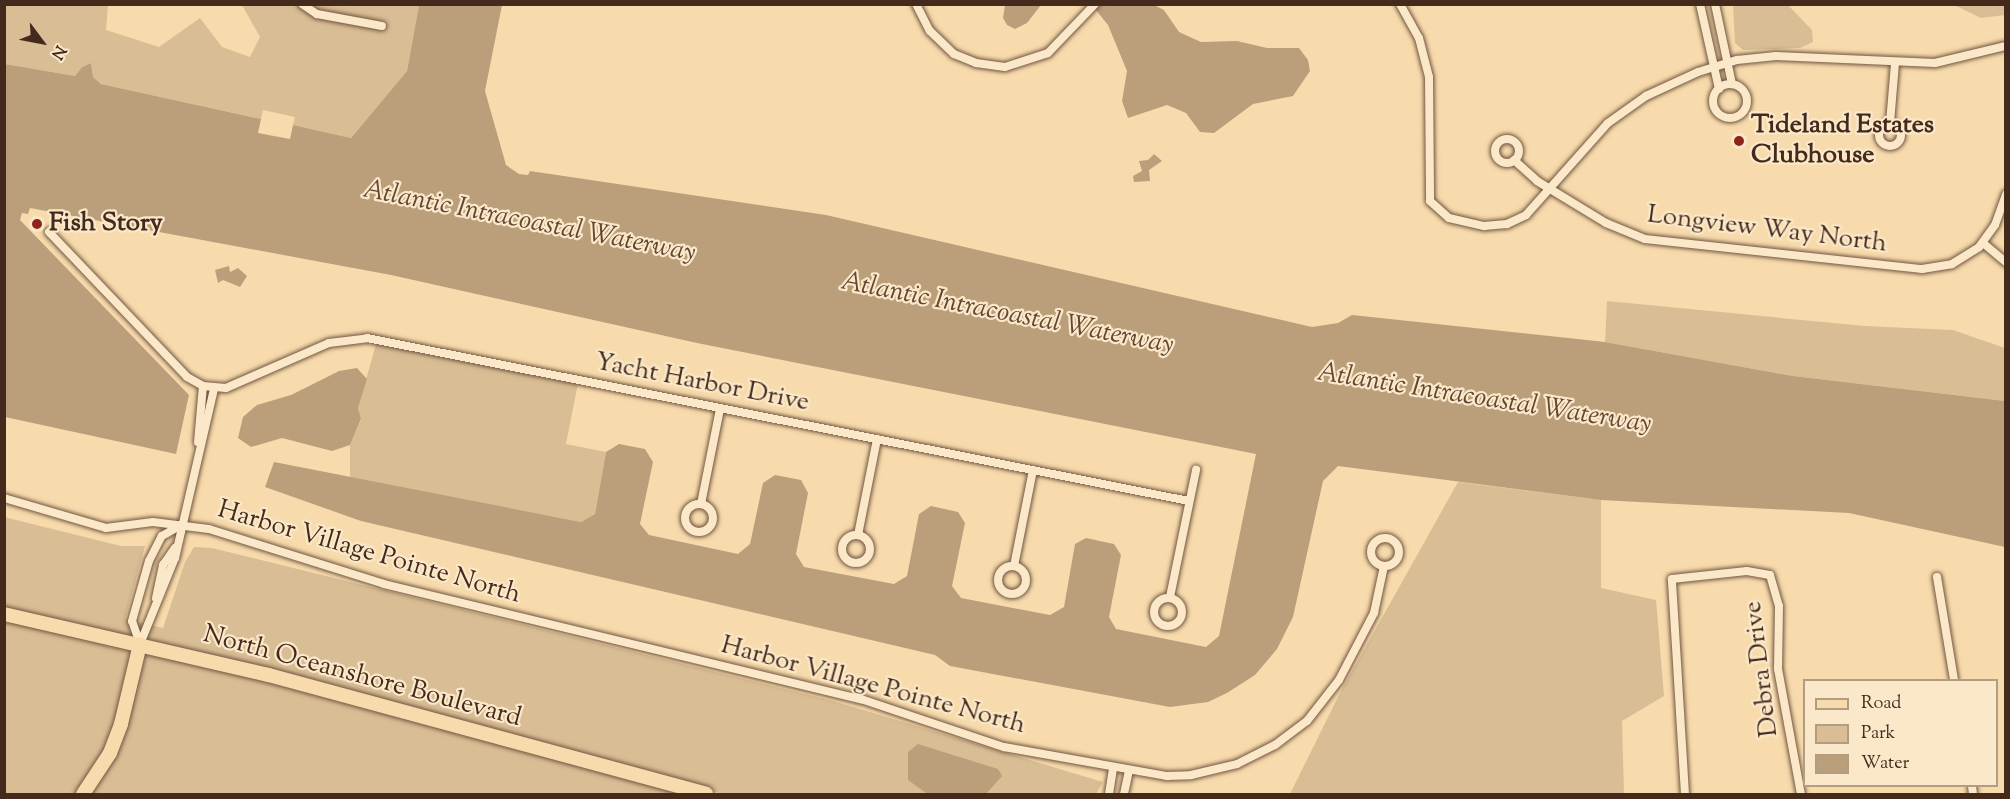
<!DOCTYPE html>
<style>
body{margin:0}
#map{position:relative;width:2010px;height:799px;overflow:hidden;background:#f8dbac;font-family:"Sorts Mill Goudy",serif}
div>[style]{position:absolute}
.green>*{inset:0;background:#d9bd94}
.water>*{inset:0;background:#bb9f7b}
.roads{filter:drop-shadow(0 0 2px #715641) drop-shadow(0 0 2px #715641)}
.minor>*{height:8px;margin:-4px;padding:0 4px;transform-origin:4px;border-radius:4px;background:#fae8c9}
.minor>.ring{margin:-4px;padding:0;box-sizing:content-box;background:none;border:8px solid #fae8c9;border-radius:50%}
.primary>*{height:14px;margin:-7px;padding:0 7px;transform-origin:7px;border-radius:7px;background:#f8dbac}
.dots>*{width:16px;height:16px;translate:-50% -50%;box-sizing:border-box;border:3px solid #fae8c9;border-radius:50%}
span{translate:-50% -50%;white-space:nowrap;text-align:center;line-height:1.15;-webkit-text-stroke:4.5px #fae8c9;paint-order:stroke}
.poi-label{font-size:26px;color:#442a1d;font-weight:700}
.left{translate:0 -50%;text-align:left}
.street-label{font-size:26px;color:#442a1d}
.water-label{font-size:27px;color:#624734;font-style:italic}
.frame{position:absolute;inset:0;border:6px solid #442a1d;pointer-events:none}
.legend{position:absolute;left:1803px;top:679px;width:195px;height:108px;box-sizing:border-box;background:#fae8c9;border:2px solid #b19c84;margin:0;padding:8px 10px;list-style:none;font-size:18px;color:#442a1d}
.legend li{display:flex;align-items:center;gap:12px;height:30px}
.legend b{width:30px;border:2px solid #b19c84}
.north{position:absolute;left:12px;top:12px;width:60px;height:60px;-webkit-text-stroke:4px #fae8c9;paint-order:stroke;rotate:122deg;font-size:16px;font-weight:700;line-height:24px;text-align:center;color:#442a1d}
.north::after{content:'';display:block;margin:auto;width:21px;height:27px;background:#442a1d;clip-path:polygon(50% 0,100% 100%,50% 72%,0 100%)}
</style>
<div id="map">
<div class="green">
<i style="clip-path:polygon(5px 5px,108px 5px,106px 30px,159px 47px,200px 18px,222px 47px,250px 57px,260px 37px,242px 5px,419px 5px,407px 71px,351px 138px,293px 125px,295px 117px,263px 110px,261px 119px,101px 84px,93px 77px,91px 63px,82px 67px,75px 76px,5px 64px)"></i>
<i style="clip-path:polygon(1733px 5px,1788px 5px,1812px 30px,1813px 42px,1800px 48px,1743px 50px,1735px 43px)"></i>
<i style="clip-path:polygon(1954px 5px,2005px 5px,2005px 15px,1981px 18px)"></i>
<i style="clip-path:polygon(1607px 301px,1864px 326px,1953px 330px,2005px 348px,2005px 401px,1793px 376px,1605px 342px)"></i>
<i style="clip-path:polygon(378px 337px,579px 378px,566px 444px,606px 452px,595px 514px,581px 522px,350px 477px,350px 445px,361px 420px,358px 408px)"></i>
<i style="clip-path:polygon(1458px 482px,1601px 500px,1601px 588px,1656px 600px,1664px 696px,1622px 721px,1624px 794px,1290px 794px,1341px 691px)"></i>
<i style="clip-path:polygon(4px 517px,121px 546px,145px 546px,125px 619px,163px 628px,185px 562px,194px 547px,212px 548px,833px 701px,1103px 782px,1096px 794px,723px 794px,488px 730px,5px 609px)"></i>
<i style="clip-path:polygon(5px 618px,134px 647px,116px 722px,106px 750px,76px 794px,5px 794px)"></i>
<i style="clip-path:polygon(144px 650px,268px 680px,689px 794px,90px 794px,115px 755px)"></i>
</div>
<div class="water">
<i style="clip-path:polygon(419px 5px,502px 5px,485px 91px,506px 165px,519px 174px,528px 175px,530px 171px,826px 215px,1312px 327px,1338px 323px,1352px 315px,1605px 342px,1793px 376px,2005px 401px,2005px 547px,1849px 513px,1601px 500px,1338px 466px,1323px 481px,1293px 617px,1277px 649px,1255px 675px,1227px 693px,1208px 702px,1170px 707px,950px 666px,935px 655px,361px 521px,265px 487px,274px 462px,581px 522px,595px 514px,606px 452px,619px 444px,645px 449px,653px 462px,640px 524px,649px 535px,738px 554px,750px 544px,763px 483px,775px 475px,801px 480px,808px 493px,796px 554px,804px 567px,894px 584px,907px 576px,919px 514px,931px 506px,958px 512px,965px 523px,952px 586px,961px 598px,1050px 615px,1064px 607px,1075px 544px,1086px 538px,1114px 544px,1121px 555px,1109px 617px,1116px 629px,1206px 647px,1219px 636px,1256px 454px,697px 343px,391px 275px,30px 208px,28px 214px,22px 213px,20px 220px,189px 395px,176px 454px,5px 417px,5px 64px,75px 76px,82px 67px,91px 63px,93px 77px,101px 84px,261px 119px,258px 133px,290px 139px,293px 125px,351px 138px,407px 71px)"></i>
<i style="clip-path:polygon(1005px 5px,1005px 4px,1041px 5px,1027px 23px,1015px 29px,1007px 25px,1003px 18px)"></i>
<i style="clip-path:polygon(1092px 5px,1154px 5px,1164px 10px,1179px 32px,1201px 42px,1237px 41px,1267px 48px,1299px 48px,1308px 60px,1310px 71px,1293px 96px,1253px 104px,1214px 133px,1200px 132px,1186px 113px,1167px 105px,1128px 118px,1122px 101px,1127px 71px,1108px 25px)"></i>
<i style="clip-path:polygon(1154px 154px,1162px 161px,1149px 170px,1150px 181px,1134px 182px,1133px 176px,1142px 171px,1139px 161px,1148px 160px)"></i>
<i style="clip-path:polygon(229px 266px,230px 272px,238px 268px,247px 276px,240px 287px,223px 280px,218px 283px,215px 270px)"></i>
<i style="clip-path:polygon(357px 368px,367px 379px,358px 408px,361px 419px,350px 445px,332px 451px,282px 438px,251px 447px,238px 438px,243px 417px,257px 405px,291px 395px,339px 371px)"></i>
<i style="clip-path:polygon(918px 744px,998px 769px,1002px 776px,986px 794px,926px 793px,908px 780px,908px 752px)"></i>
</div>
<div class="roads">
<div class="minor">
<i style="left:302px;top:4px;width:18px;rotate:34deg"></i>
<i style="left:317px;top:14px;width:66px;rotate:10.5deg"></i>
<i style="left:916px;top:4px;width:30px;rotate:63deg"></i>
<i style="left:930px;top:31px;width:33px;rotate:44deg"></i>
<i style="left:954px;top:54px;width:24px;rotate:22deg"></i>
<i style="left:976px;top:63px;width:29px;rotate:8deg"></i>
<i style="left:1005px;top:67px;width:45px;rotate:-18deg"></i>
<i style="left:1048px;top:53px;width:68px;rotate:-46.2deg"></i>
<i style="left:1400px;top:4px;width:39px;rotate:61deg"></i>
<i style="left:1419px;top:38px;width:40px;rotate:75.6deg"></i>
<i style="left:1429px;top:77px;width:124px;rotate:89.5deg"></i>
<i style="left:1430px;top:201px;width:25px;rotate:42deg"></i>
<i style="left:1449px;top:218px;width:36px;rotate:13deg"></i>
<i style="left:1484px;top:226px;width:23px;rotate:-5deg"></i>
<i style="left:1507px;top:224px;width:21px;rotate:-25deg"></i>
<i style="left:1526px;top:215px;width:123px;rotate:-48.3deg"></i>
<i style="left:1608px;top:123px;width:47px;rotate:-35.4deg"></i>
<i style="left:1646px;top:96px;width:57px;rotate:-24.8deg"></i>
<i style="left:1698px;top:72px;width:41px;rotate:-17.1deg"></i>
<i style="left:1737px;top:60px;width:39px;rotate:-6deg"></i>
<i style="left:1776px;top:56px;width:159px;rotate:2.5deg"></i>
<i style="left:1935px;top:63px;width:73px;rotate:-13.5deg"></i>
<i style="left:1700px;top:4px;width:87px;rotate:77.4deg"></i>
<i style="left:1715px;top:4px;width:82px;rotate:78deg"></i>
<i class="ring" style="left:1713px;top:84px;width:26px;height:26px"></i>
<i style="left:1890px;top:123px;width:60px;rotate:-85.2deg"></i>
<i class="ring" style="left:1879px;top:124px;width:14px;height:14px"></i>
<i class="ring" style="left:1495px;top:139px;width:16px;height:16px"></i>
<i style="left:1514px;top:160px;width:31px;rotate:42deg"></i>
<i style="left:1537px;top:181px;width:81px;rotate:31.3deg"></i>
<i style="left:1606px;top:223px;width:42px;rotate:22.3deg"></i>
<i style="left:1645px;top:239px;width:279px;rotate:6.2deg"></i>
<i style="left:1922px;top:269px;width:30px;rotate:-9deg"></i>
<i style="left:1952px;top:264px;width:32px;rotate:-32deg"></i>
<i style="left:1979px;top:247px;width:27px;rotate:-54deg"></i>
<i style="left:1995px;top:225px;width:33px;rotate:-70deg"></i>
<i style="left:49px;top:232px;width:200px;rotate:46.4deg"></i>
<i style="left:187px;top:377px;width:18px;rotate:29deg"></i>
<i style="left:203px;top:386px;width:23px;rotate:5deg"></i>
<i style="left:226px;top:388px;width:112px;rotate:-23.6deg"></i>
<i style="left:329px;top:343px;width:38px;rotate:-7deg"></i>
<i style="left:367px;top:338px;width:838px;rotate:11.22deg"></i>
<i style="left:1983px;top:243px;width:30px;rotate:40deg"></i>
<i style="left:198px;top:442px;width:56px;rotate:-84.9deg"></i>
<i style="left:4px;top:498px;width:106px;rotate:16.4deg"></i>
<i style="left:106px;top:528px;width:47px;rotate:-7.3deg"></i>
<i style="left:153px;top:522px;width:56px;rotate:7.1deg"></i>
<i style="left:209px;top:529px;width:183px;rotate:17.4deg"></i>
<i style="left:384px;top:584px;width:491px;rotate:13.6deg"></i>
<i style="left:861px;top:699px;width:151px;rotate:18.6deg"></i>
<i style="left:1004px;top:747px;width:166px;rotate:10.1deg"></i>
<i style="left:1167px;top:776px;width:24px;rotate:-2deg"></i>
<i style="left:1191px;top:775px;width:47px;rotate:-13.4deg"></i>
<i style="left:1237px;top:764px;width:42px;rotate:-26.6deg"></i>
<i style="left:1275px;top:745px;width:40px;rotate:-37deg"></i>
<i style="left:1307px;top:721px;width:52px;rotate:-52deg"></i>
<i style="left:1339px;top:680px;width:76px;rotate:-62.4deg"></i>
<i style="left:1374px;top:613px;width:48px;rotate:-78deg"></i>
<i class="ring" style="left:685px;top:504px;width:20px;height:20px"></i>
<i style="left:701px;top:504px;width:97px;rotate:-78.7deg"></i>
<i class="ring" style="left:842px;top:535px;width:20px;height:20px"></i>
<i style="left:858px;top:535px;width:98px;rotate:-78.8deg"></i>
<i class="ring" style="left:1371px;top:538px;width:20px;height:20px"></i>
<i class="ring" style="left:998px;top:566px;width:20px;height:20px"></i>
<i style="left:1014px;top:566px;width:98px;rotate:-78.8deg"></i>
<i style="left:1937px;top:577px;width:104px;rotate:80.6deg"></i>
<i style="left:1170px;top:597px;width:130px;rotate:-78.4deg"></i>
<i class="ring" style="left:1154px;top:598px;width:20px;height:20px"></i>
<i style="left:156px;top:598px;width:34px;rotate:-78deg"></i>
<i style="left:163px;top:565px;width:21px;rotate:-55deg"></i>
<i style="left:140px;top:644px;width:93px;rotate:-67.9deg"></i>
<i style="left:175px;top:558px;width:173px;rotate:-77deg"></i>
<i style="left:140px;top:644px;width:24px;rotate:-109deg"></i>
<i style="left:132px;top:621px;width:62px;rotate:-74.2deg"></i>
<i style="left:149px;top:561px;width:28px;rotate:-63deg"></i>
<i style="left:162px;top:536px;width:22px;rotate:-30deg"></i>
<i style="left:1972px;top:786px;width:8px;rotate:83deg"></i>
<i style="left:1109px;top:794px;width:26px;rotate:-81deg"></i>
<i style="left:1124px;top:794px;width:24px;rotate:-78deg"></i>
<i style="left:1685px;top:794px;width:215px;rotate:-93.5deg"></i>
<i style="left:1672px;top:579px;width:75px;rotate:-6.1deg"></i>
<i style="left:1747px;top:571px;width:23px;rotate:10deg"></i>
<i style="left:1770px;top:575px;width:32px;rotate:74deg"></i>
<i style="left:1779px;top:606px;width:63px;rotate:90.9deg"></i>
<i style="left:1778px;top:669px;width:127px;rotate:79.6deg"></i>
</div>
<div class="primary">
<i style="left:4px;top:614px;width:272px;rotate:13deg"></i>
<i style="left:269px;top:675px;width:453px;rotate:15.2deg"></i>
<i style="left:83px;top:794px;width:49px;rotate:-56.6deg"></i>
<i style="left:110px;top:753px;width:31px;rotate:-69deg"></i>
<i style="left:121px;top:724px;width:82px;rotate:-76.6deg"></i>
</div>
</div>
<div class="dots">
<i style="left:1739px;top:141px;background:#8f2418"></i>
<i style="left:37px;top:224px;background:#8f2418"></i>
</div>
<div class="poi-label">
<span class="left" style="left:1751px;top:141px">Tideland Estates<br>Clubhouse</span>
<span class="left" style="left:49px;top:224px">Fish Story</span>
</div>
<div class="street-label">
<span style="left:1767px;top:230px;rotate:7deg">Longview Way North</span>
<span style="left:702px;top:383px;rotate:11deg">Yacht Harbor Drive</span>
<span style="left:369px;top:553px;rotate:16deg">Harbor Village Pointe North</span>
<span style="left:1762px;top:669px;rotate:-97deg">Debra Drive</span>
<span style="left:362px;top:677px;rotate:15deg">North Oceanshore Boulevard</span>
<span style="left:873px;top:686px;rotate:15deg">Harbor Village Pointe North</span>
</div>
<div class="water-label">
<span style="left:529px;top:222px;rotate:11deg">Atlantic Intracoastal Waterway</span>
<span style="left:1007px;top:314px;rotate:11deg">Atlantic Intracoastal Waterway</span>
<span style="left:1484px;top:399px;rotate:9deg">Atlantic Intracoastal Waterway</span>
</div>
<div class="frame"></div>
<ul class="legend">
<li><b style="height:8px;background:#f8dbac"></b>Road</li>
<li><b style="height:16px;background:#d9bd94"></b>Park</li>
<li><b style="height:16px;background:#bb9f7b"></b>Water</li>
</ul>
<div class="north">N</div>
</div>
